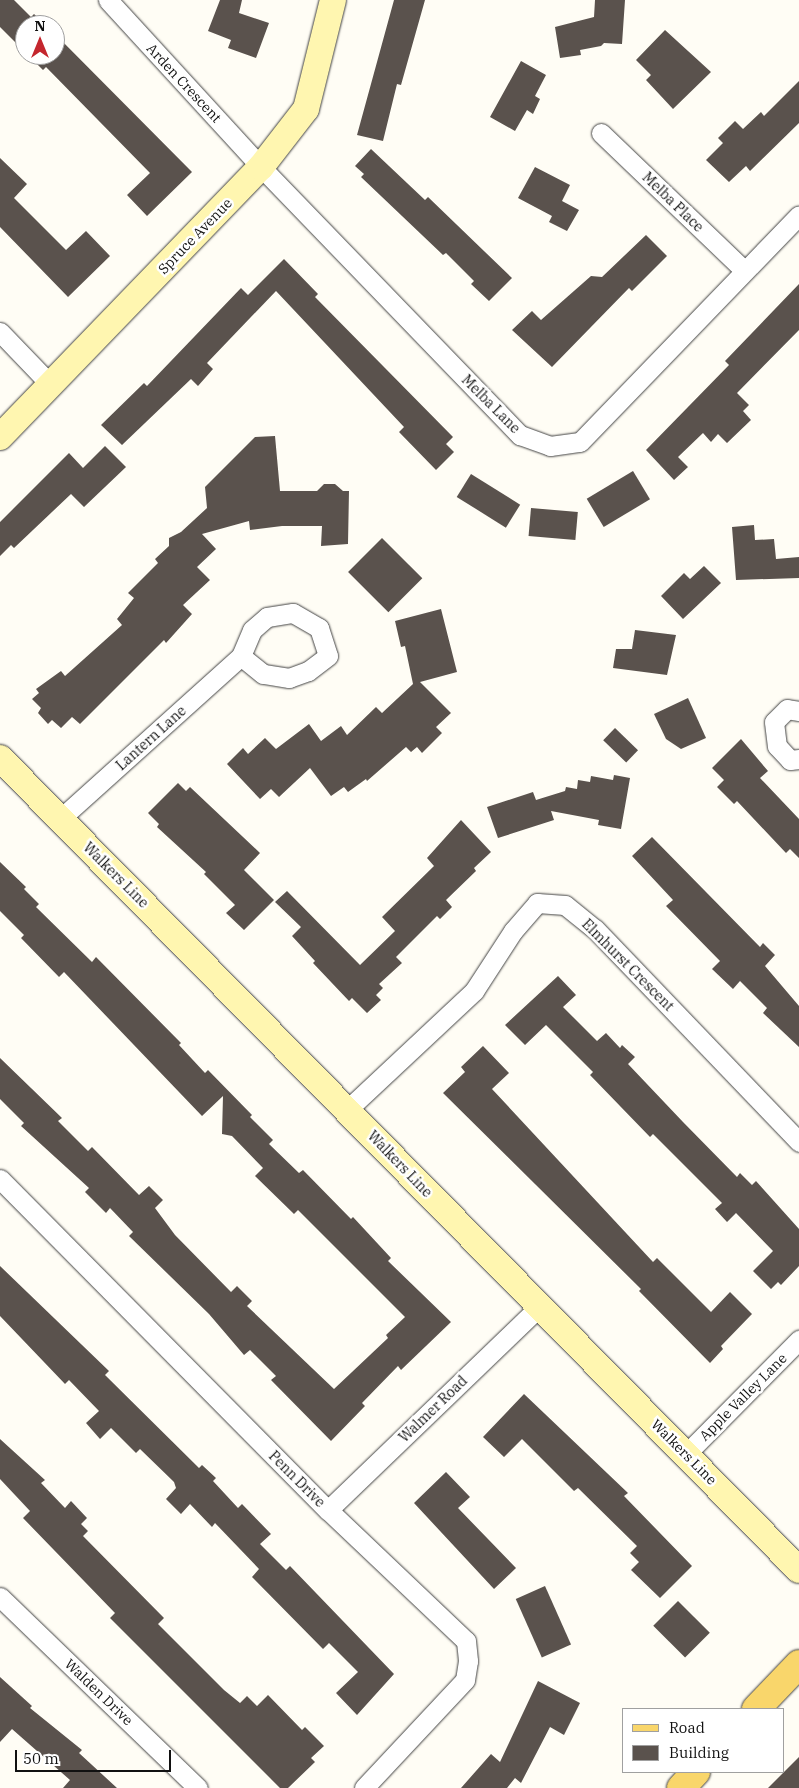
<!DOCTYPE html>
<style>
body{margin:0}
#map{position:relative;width:799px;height:1788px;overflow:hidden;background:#fffdf5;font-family:"IBM Plex Serif",serif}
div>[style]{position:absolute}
.building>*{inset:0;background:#5a524d;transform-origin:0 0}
.roads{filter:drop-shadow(0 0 1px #444) drop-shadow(0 0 1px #444)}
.street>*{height:19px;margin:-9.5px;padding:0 9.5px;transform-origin:9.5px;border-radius:9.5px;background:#fff}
.secondary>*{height:26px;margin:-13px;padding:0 13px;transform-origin:13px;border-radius:13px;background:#fff6b0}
.primary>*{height:28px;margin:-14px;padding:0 14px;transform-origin:14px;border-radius:14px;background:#f9d66b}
span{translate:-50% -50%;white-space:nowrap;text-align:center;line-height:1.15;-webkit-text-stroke:5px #fff;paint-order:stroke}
.street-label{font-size:14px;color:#111}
.legend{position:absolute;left:622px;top:1708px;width:162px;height:65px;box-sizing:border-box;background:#fff;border:1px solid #a0a0a0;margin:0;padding:6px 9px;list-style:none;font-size:15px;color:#111}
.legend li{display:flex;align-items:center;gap:10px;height:25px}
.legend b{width:25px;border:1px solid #a0a0a0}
.north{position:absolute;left:15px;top:15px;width:50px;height:50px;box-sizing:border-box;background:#fff;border:1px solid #a0a0a0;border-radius:50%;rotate:0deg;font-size:14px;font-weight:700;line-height:20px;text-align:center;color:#111}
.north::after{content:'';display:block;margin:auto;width:18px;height:22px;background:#c4262e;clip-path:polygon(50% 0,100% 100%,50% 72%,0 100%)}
.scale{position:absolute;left:15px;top:1750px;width:156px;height:22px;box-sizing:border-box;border:2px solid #111;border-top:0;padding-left:6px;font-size:15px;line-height:18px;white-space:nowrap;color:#111;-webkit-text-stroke:4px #fff;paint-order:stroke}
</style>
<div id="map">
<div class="building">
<i style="clip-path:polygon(0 0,14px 0,31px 17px,34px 14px,46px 25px,25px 25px,25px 52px,0 27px)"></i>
<i style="clip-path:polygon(220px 0,242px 0,239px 13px,269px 23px,256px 58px,228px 48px,231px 40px,208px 31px)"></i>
<i style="clip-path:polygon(394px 0,425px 0,401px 85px,397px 84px,383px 141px,357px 135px)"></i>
<i style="clip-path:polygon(595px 0,625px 0,622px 44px,604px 43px,601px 46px,580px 50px,581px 55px,560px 58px,555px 27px,594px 17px)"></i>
<i style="clip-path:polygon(665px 30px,711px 72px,673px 109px,646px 80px,651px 75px,636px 60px)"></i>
<i style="clip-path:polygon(55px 34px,192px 172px,147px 216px,127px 195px,150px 173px,46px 67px,43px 70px,28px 55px,55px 55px)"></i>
<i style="clip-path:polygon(521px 61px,546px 75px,535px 96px,540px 99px,533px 114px,527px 110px,515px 131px,490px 117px)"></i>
<i style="clip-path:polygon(799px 81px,799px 123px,750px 171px,746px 166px,729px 182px,706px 160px,723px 143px,718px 138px,735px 121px,743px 129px,761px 112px,764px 116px)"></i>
<i style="clip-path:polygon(371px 149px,425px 200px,428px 197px,512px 278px,489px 301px,471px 284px,474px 281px,446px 253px,443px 255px,361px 177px,364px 174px,355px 166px)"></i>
<i style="clip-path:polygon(0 158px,27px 184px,14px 198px,66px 250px,86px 231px,110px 256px,68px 297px,0 227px)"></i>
<i style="clip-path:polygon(535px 167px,570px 185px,562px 201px,579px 210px,567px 231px,549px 222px,552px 216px,518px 198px)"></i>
<i style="clip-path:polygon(646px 235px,667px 256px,632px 291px,629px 288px,552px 367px,512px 330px,532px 311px,541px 320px,591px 276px,602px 277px)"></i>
<i style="clip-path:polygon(284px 259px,318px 294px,315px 297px,453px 437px,446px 444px,454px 452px,436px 470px,399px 432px,404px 427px,276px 291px,207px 363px,213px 369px,198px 386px,191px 379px,122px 445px,101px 425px,144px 383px,147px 386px,241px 288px,248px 295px)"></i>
<i style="clip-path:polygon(799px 284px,799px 330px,737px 393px,749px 405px,743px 411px,751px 420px,727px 443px,718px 434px,711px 442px,703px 433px,678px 457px,688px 467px,674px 480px,646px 450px,729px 365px,725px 361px)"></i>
<i style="clip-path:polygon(275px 436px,280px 491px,317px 491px,324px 484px,335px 484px,343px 491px,349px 491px,348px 544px,321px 546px,322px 526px,282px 526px,250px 530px,249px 521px,202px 534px,216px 549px,197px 567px,210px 580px,183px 605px,192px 614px,166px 643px,164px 640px,80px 724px,72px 717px,61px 728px,52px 720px,48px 724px,38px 713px,41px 708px,32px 699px,39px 693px,36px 689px,61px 671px,65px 676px,122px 625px,117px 619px,134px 598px,128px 593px,158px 563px,155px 559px,169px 546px,169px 538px,181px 532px,207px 508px,205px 487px,255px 437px)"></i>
<i style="clip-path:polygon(105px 446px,126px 467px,84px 507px,71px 494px,14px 548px,11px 545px,0 556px,0 522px,69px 453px,83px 468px)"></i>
<i style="left:633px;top:471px;width:33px;height:54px;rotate:59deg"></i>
<i style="left:471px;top:474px;width:58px;height:27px;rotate:32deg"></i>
<i style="left:531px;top:508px;width:47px;height:28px;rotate:5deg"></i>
<i style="clip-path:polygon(754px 525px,755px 540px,774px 539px,776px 559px,799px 557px,799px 578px,736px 580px,732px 527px)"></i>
<i style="left:382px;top:538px;width:57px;height:48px;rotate:45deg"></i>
<i style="clip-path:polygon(704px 566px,721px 583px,683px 619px,661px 596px,684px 573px,690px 579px)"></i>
<i style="clip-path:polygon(441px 609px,457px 672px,420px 682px,451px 713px,436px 727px,442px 733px,422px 753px,417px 747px,411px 752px,406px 747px,367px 781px,366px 779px,348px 792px,344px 787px,331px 796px,310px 768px,279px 797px,271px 789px,260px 799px,227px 764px,243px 748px,248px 754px,265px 738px,276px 749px,309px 724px,321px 741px,341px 726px,347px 735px,376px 707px,382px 713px,413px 684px,405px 646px,401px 647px,395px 621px)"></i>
<i style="clip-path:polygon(635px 630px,676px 635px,667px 675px,613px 668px,616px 649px,632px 649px)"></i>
<i style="clip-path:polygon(688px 698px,706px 738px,681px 749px,666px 739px,654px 714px)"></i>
<i style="left:615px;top:728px;width:32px;height:17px;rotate:44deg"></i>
<i style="clip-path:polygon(741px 739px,768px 771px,760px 778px,799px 819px,799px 858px,790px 849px,786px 853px,737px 801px,734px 804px,717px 787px,724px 780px,712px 768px)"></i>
<i style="clip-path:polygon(614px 775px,630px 778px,621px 829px,598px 825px,599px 820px,551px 811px,554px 820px,498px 838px,487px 807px,533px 792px,536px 800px,565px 791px,566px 787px,577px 789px,578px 780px,590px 782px,591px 776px,613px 780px)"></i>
<i style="clip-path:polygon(178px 783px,186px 791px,190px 787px,260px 853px,244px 870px,274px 900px,244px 930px,226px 913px,235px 905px,204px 874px,206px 872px,157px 827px,159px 824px,148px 813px)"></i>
<i style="clip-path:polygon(461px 820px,491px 852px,474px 868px,476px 871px,446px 900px,452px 907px,440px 919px,437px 916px,396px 957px,402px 963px,379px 984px,383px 988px,376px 995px,381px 1000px,367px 1013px,352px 998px,349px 1001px,313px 963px,315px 961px,292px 936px,301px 927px,275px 902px,287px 891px,360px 965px,395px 931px,382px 917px,434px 866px,427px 858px)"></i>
<i style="clip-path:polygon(652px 837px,760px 947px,763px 943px,775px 955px,765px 966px,799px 1006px,799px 1047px,763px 1013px,767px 1008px,740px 981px,733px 989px,712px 969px,720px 961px,666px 906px,673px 900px,632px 856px)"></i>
<i style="clip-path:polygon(0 862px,26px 887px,24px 889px,39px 904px,36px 907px,92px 962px,96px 957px,181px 1043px,179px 1045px,205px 1073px,208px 1070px,252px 1115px,250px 1117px,273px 1140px,269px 1144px,299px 1173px,303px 1170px,351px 1219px,353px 1217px,391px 1258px,388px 1261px,451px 1322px,401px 1370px,398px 1366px,362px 1403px,365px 1406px,331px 1441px,271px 1380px,276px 1376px,250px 1350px,244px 1355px,209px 1314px,129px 1236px,133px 1232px,110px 1208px,106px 1213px,85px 1192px,89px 1188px,21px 1126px,24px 1123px,0 1099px,0 1058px,62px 1118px,58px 1121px,88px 1151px,92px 1147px,139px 1195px,149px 1186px,163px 1200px,155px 1208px,175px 1235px,231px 1292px,237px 1286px,252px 1301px,247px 1306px,334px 1389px,388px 1338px,386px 1335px,405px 1317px,298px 1210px,294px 1214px,255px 1176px,263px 1168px,232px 1136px,222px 1134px,223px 1096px,202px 1116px,64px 972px,59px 977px,21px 938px,24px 935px,0 911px)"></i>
<i style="clip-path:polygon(558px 976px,576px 995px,563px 1007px,597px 1041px,606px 1033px,620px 1048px,622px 1045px,635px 1057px,628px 1064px,683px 1122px,737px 1177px,740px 1173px,752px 1185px,756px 1181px,799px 1229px,799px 1266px,781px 1285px,778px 1282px,771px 1289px,753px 1271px,773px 1251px,736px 1213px,727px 1222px,715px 1209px,722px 1203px,653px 1134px,650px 1137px,590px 1075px,593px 1072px,546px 1025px,525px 1045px,505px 1025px)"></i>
<i style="clip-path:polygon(483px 1046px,509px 1073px,492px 1089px,653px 1262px,657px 1258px,711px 1312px,730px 1292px,752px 1314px,721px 1346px,723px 1349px,710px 1363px,639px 1291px,641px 1289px,443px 1093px,465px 1072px,461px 1067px)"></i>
<i style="clip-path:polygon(0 1266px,109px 1371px,105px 1375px,199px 1468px,202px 1465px,216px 1478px,213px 1481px,238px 1508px,242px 1504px,271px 1534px,260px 1544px,286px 1570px,290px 1566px,394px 1674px,357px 1715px,336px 1693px,358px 1672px,329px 1643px,323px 1649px,252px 1577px,259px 1569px,215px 1523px,212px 1527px,190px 1504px,181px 1514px,166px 1499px,176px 1488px,174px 1482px,140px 1449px,136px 1453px,111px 1428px,100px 1439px,86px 1423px,99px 1411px,69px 1380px,65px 1384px,0 1316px)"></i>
<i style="clip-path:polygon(524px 1394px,628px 1493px,624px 1496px,692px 1566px,660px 1598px,631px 1570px,639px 1562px,630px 1553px,637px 1546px,578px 1488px,574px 1491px,522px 1439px,504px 1457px,483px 1437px)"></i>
<i style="clip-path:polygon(0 1439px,45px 1480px,41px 1483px,65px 1508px,71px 1501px,87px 1518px,81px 1524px,88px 1531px,83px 1536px,164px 1618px,158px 1624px,224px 1690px,240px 1703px,247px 1696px,257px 1706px,268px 1695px,302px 1730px,305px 1727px,324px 1746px,311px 1758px,315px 1762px,288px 1788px,280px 1788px,110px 1618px,115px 1613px,23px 1518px,30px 1511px,0 1479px)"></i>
<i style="clip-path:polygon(446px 1472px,470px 1497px,458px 1508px,516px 1568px,494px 1589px,414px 1503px)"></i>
<i style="left:545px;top:1586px;width:64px;height:32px;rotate:66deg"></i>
<i style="left:678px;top:1601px;width:45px;height:35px;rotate:45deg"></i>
<i style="clip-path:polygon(0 1677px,32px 1706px,30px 1708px,82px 1750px,79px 1753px,117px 1788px,63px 1788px,70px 1780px,12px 1729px,0 1742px)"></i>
<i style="clip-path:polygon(538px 1681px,580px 1703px,564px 1735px,550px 1727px,521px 1783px,515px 1778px,507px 1788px,461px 1788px,491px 1754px,500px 1762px)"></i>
<i style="clip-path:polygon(799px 1757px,799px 1788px,768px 1788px)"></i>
</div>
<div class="roads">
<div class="street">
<i style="left:108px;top:0;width:226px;rotate:47.5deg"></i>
<i style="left:261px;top:167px;width:373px;rotate:46deg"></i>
<i style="left:520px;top:435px;width:32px;rotate:20deg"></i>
<i style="left:550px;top:446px;width:30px;rotate:-8deg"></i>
<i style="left:580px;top:442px;width:315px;rotate:-46deg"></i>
<i style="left:601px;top:133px;width:199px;rotate:43.8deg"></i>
<i style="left:0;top:332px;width:75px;rotate:46.1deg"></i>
<i style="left:799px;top:711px;width:12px;rotate:-171deg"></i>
<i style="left:787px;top:709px;width:18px;rotate:135deg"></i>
<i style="left:774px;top:722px;width:24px;rotate:83deg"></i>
<i style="left:777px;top:746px;width:19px;rotate:47deg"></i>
<i style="left:790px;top:760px;width:9px;rotate:-6deg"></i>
<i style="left:60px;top:819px;width:244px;rotate:-42deg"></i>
<i style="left:241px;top:656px;width:28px;rotate:-67deg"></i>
<i style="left:252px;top:630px;width:20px;rotate:-41deg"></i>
<i style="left:267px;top:617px;width:26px;rotate:-9deg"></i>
<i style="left:293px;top:613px;width:30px;rotate:30deg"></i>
<i style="left:319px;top:628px;width:29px;rotate:72deg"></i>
<i style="left:328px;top:656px;width:25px;rotate:143deg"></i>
<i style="left:308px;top:671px;width:20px;rotate:160deg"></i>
<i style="left:289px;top:678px;width:26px;rotate:-171deg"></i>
<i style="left:263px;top:674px;width:28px;rotate:-141deg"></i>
<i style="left:348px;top:1109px;width:173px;rotate:-43.1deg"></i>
<i style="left:474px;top:991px;width:72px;rotate:-57deg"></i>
<i style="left:513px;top:931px;width:37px;rotate:-49deg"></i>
<i style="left:537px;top:903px;width:28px;rotate:4deg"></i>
<i style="left:565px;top:905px;width:38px;rotate:39deg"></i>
<i style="left:595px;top:929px;width:295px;rotate:46.2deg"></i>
<i style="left:0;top:1179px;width:466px;rotate:45.3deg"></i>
<i style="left:328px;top:1510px;width:190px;rotate:43.5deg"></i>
<i style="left:466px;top:1641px;width:20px;rotate:84deg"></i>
<i style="left:468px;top:1661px;width:19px;rotate:99deg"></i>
<i style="left:465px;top:1680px;width:148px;rotate:133.1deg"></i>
<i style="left:686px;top:1454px;width:161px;rotate:-45.3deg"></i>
<i style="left:328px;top:1510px;width:291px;rotate:-43.9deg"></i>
<i style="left:0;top:1597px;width:275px;rotate:44deg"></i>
</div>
<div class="secondary">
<i style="left:0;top:437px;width:376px;rotate:-46deg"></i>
<i style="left:261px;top:167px;width:73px;rotate:-52.2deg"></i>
<i style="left:306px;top:109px;width:112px;rotate:-76.1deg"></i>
<i style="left:0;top:758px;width:1139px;rotate:45.46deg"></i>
</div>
<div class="primary">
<i style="left:756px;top:1709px;width:62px;rotate:-46.3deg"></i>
<i style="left:681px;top:1788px;width:22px;rotate:-47deg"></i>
</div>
</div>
<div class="street-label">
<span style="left:184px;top:83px;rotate:47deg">Arden Crescent</span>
<span style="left:673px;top:202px;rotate:44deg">Melba Place</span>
<span style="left:195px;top:236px;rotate:-46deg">Spruce Avenue</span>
<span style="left:491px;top:404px;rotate:45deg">Melba Lane</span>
<span style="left:151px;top:738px;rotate:-42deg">Lantern Lane</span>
<span style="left:116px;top:875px;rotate:45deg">Walkers Line</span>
<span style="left:628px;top:965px;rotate:45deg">Elmhurst Crescent</span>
<span style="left:400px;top:1164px;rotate:46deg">Walkers Line</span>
<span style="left:743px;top:1397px;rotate:-45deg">Apple Valley Lane</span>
<span style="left:433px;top:1409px;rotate:-44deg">Walmer Road</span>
<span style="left:684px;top:1452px;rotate:45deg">Walkers Line</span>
<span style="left:297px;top:1479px;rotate:45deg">Penn Drive</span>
<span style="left:99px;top:1692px;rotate:44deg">Walden Drive</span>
</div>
<ul class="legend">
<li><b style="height:6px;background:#f9d66b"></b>Road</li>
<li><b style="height:14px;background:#5a524d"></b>Building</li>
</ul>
<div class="north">N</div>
<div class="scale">50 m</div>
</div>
